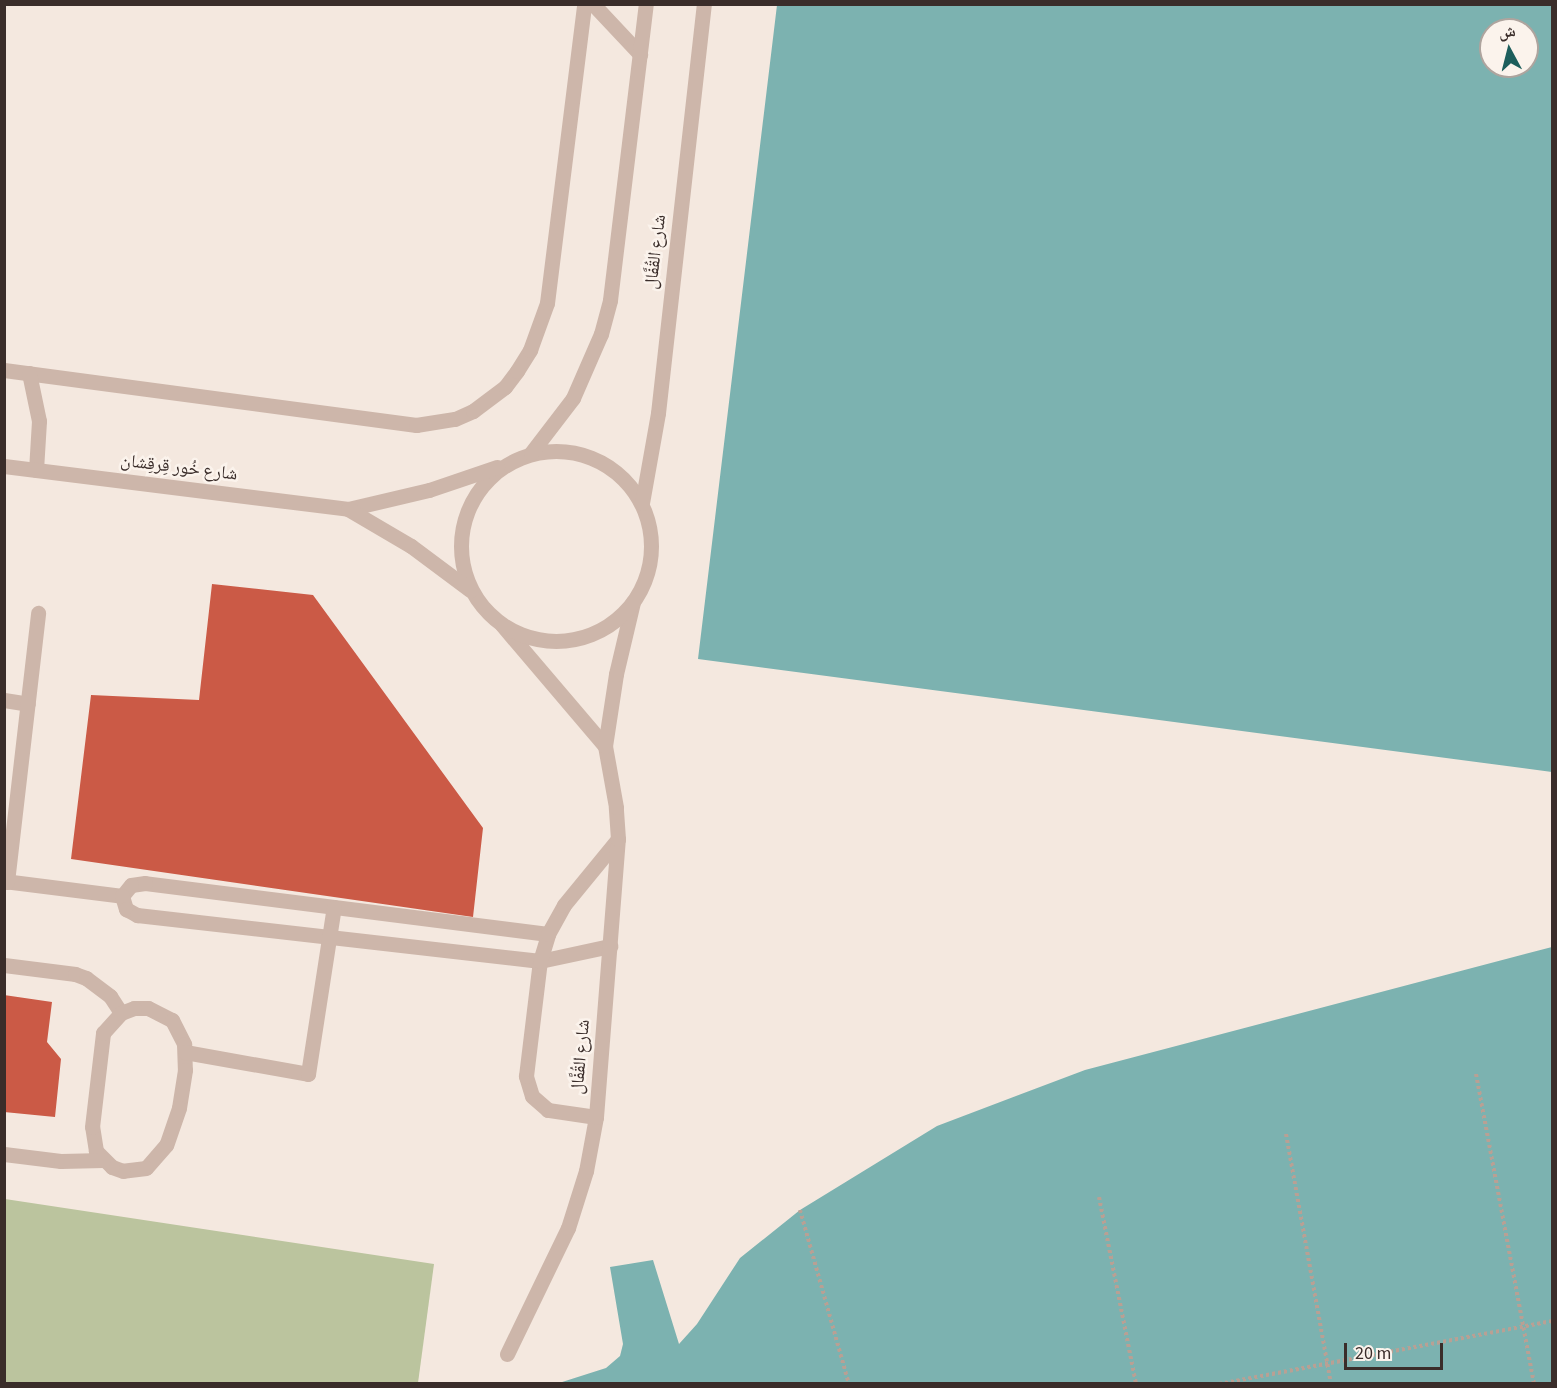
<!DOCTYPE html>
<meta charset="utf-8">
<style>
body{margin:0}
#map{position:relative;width:1557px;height:1388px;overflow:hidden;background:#f4e8df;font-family:"Source Sans 3","Noto Naskh Arabic",sans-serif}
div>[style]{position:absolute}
.green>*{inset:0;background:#bbc49e}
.water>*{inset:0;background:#7cb2b0}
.building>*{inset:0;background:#cb5a46}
.path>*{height:4px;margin-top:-2px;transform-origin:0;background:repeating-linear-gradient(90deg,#b9a094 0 3px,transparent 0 6px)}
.lane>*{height:15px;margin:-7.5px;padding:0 7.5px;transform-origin:7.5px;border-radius:7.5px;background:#cdb6aa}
.street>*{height:15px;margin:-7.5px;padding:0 7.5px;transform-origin:7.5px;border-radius:7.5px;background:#cdb6aa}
.street>.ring{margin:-7.5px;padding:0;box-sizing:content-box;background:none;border:15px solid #cdb6aa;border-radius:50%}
span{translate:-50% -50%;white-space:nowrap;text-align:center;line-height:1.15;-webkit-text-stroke:5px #fbf3ec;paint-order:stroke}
.street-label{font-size:18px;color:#3a2d2a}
.frame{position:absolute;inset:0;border:6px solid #3a2d2a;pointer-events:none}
.north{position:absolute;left:1479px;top:18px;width:60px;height:60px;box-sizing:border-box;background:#fbf3ec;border:2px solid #aea49e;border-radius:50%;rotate:353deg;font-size:16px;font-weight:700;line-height:24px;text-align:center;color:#3a2d2a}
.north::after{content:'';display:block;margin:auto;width:21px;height:27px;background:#1d5e5c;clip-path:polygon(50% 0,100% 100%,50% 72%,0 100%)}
.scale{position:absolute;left:1344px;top:1343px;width:99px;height:27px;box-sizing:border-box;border:3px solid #3a2d2a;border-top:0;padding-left:8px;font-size:18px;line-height:21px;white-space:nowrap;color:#3a2d2a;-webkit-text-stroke:4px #fbf3ec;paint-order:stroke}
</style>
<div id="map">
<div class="green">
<i style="clip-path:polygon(5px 1199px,434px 1264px,418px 1383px,5px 1383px)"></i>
</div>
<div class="water">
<i style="clip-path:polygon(evenodd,777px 5px,1552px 5px,1552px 772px,698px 659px,777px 5px,1491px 30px,1527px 30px,1527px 66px,1491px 66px,1491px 30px)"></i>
<i style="clip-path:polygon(1552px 947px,1552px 1383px,559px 1383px,606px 1368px,620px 1356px,623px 1344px,610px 1267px,653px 1260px,679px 1344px,697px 1324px,740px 1258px,800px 1210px,937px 1126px,1085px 1070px)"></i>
</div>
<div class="building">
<i style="clip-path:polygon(212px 584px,313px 595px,483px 828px,473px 917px,71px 859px,91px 695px,199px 700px)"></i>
<i style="clip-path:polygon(4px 995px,52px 1002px,47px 1042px,61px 1059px,55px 1117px,4px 1112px)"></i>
</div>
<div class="path">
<i style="left:1476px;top:1074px;width:315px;rotate:79.4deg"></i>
<i style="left:1286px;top:1134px;width:254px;rotate:79.8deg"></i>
<i style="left:1099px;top:1197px;width:191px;rotate:78.8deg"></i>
<i style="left:800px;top:1210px;width:181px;rotate:74.3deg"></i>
<i style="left:1219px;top:1384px;width:339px;rotate:-10.7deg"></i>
</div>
<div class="lane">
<i style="left:593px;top:4px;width:69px;rotate:46.8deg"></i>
<i style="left:4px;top:370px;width:416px;rotate:7.6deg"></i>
<i style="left:416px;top:425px;width:39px;rotate:-9deg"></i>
<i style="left:455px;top:419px;width:20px;rotate:-24deg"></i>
<i style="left:473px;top:411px;width:40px;rotate:-37deg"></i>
<i style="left:505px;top:387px;width:20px;rotate:-53deg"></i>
<i style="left:517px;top:371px;width:25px;rotate:-58deg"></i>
<i style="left:530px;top:350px;width:50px;rotate:-70.1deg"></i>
<i style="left:547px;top:303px;width:301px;rotate:-82.9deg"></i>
<i style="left:29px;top:373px;width:49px;rotate:78.2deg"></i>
<i style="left:39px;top:421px;width:49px;rotate:93.5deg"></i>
<i style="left:502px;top:625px;width:159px;rotate:49.6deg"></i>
<i style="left:4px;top:700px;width:24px;rotate:9deg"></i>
<i style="left:4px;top:881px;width:119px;rotate:7.2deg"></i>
<i style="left:7px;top:882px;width:271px;rotate:-83.4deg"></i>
<i style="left:548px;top:934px;width:406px;rotate:-172.8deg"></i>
<i style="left:145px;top:883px;width:14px;rotate:172deg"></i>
<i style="left:131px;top:885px;width:14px;rotate:129deg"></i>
<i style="left:122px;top:896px;width:14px;rotate:73deg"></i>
<i style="left:126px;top:909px;width:13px;rotate:29deg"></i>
<i style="left:137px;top:915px;width:406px;rotate:6.5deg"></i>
<i style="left:540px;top:961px;width:72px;rotate:-12.1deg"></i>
<i style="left:4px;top:965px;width:72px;rotate:7.2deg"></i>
<i style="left:75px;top:974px;width:12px;rotate:20deg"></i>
<i style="left:86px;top:978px;width:30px;rotate:37deg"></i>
<i style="left:110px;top:996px;width:20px;rotate:57deg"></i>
<i style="left:134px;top:1008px;width:14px"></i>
<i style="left:148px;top:1008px;width:27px;rotate:27deg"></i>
<i style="left:172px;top:1020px;width:27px;rotate:63deg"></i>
<i style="left:184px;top:1044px;width:26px;rotate:88deg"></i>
<i style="left:185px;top:1070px;width:38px;rotate:99deg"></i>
<i style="left:179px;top:1108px;width:39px;rotate:109deg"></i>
<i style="left:166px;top:1145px;width:30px;rotate:131deg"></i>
<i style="left:146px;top:1168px;width:23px;rotate:173deg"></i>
<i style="left:123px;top:1171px;width:12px;rotate:-160deg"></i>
<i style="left:112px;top:1167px;width:23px;rotate:-135deg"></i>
<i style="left:96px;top:1151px;width:24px;rotate:-99deg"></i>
<i style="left:92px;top:1127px;width:95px;rotate:-83.3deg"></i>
<i style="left:103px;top:1033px;width:27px;rotate:-48deg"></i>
<i style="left:121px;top:1013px;width:14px;rotate:-21deg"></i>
<i style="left:185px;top:1052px;width:125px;rotate:10.1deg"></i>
<i style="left:308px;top:1074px;width:169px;rotate:-81.2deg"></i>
<i style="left:596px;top:1117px;width:49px;rotate:-171.7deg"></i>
<i style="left:548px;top:1110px;width:21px;rotate:-139deg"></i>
<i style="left:532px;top:1096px;width:21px;rotate:-107deg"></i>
<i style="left:526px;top:1076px;width:116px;rotate:-83.1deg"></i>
<i style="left:540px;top:961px;width:28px;rotate:-73deg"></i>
<i style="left:548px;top:934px;width:33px;rotate:-61deg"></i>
<i style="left:564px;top:905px;width:85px;rotate:-50.7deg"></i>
<i style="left:4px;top:1154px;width:57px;rotate:7deg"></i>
<i style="left:61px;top:1161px;width:42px;rotate:-1.4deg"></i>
<i style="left:507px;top:1354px;width:140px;rotate:-64.2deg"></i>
<i style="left:568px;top:1228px;width:60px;rotate:-72.5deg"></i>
<i style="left:586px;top:1171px;width:55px;rotate:-79.5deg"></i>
<i style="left:596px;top:1117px;width:279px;rotate:-85.5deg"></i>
<i style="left:618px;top:839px;width:32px;rotate:-94deg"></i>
<i style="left:616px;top:807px;width:62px;rotate:-100.2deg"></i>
<i style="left:605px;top:746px;width:73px;rotate:-81.3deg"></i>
<i style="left:616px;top:674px;width:74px;rotate:-76.7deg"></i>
</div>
<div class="street">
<i class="ring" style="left:461px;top:451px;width:175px;height:175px"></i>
<i style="left:531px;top:453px;width:69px;rotate:-52.6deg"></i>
<i style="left:573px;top:398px;width:70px;rotate:-66.4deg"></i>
<i style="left:601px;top:334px;width:35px;rotate:-75deg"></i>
<i style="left:610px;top:300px;width:298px;rotate:-83.1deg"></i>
<i style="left:4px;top:466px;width:347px;rotate:7.1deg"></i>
<i style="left:348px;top:509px;width:83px;rotate:-13.2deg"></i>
<i style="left:429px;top:490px;width:72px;rotate:-18.7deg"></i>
<i style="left:642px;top:503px;width:91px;rotate:-79.9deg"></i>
<i style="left:658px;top:413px;width:412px;rotate:-83.6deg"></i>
<i style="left:348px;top:509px;width:73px;rotate:30.4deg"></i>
<i style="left:411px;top:546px;width:74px;rotate:36.7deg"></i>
</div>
<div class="street-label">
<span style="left:656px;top:252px;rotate:-83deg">شارع القُفَّال</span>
<span style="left:179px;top:468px;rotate:7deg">شارع خُور قِرقِشان</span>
<span style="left:581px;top:1057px;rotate:-85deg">شارع القُفَّال</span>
</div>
<div class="frame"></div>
<div class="north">ش</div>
<div class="scale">20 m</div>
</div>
